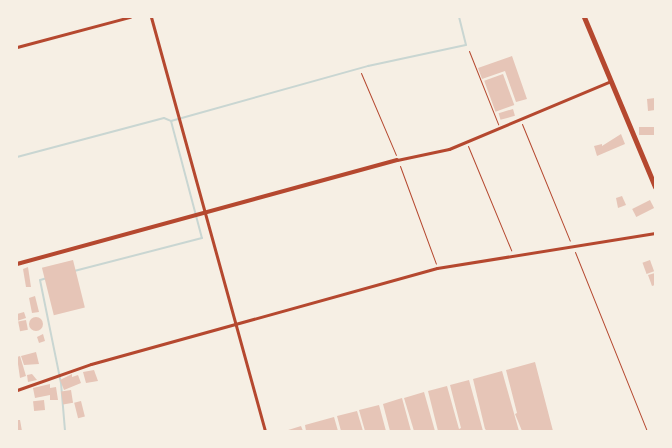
<!DOCTYPE html>
<style>
body{margin:0}
#map{position:relative;width:672px;height:448px;overflow:hidden;background:#f6efe4;font-family:"Varela Round",sans-serif}
div>[style]{position:absolute}
.stream>*{height:2px;margin:-1px;padding:0 1px;transform-origin:1px;border-radius:1px;background:#c9d6d2}
.building>*{inset:0;background:#e6c5b7;transform-origin:0 0}
.round{border-radius:50%}
.path>*{height:1px;margin:-0.5px;padding:0 0.5px;transform-origin:0.5px;border-radius:0.5px;background:#b5482f}
.minor>*{height:3px;margin:-1.5px;padding:0 1.5px;transform-origin:1.5px;border-radius:1.5px;background:#b5482f}
.tertiary>*{height:4px;margin:-2px;padding:0 2px;transform-origin:2px;border-radius:2px;background:#b5482f}
.primary>*{height:5px;margin:-2.5px;padding:0 2.5px;transform-origin:2.5px;border-radius:2.5px;background:#b5482f}
span{translate:-50% -50%;white-space:nowrap;text-align:center;line-height:1.15;-webkit-text-stroke:3px #f6efe4;paint-order:stroke}
.frame{position:absolute;inset:0;border:18px solid #f6efe4;pointer-events:none}
</style>
<div id="map">
<div class="stream">
<i style="left:171px;top:121px;width:205px;rotate:-15.6deg"></i>
<i style="left:368px;top:66px;width:100px;rotate:-12.1deg"></i>
<i style="left:466px;top:45px;width:29px;rotate:-104deg"></i>
<i style="left:17px;top:157px;width:152px;rotate:-14.9deg"></i>
<i style="left:164px;top:118px;width:8px;rotate:23deg"></i>
<i style="left:171px;top:121px;width:121px;rotate:75.2deg"></i>
<i style="left:202px;top:238px;width:132px;rotate:165.5deg"></i>
<i style="left:47px;top:278px;width:7px;rotate:164deg"></i>
<i style="left:40px;top:280px;width:105px;rotate:78.5deg"></i>
<i style="left:61px;top:383px;width:48px;rotate:85.2deg"></i>
</div>
<div class="building">
<i style="clip-path:polygon(512px 56px,527px 99px,516px 102px,505px 71px,482px 79px,478px 68px)"></i>
<i style="left:503px;top:74px;width:33px;height:20px;rotate:70deg"></i>
<i style="clip-path:polygon(655px 98px,655px 110px,648px 111px,647px 99px)"></i>
<i style="left:513px;top:109px;width:7px;height:15px;rotate:74deg"></i>
<i style="left:655px;top:127px;width:8px;height:16px;rotate:90deg"></i>
<i style="clip-path:polygon(621px 134px,625px 144px,597px 156px,594px 146px,602px 144px,602px 146px)"></i>
<i style="clip-path:polygon(622px 196px,626px 205px,618px 208px,616px 198px)"></i>
<i style="left:650px;top:200px;width:9px;height:20px;rotate:63deg"></i>
<i style="left:73px;top:260px;width:49px;height:32px;rotate:76deg"></i>
<i style="left:650px;top:260px;width:12px;height:8px;rotate:70deg"></i>
<i style="clip-path:polygon(28px 267px,31px 287px,26px 287px,23px 269px)"></i>
<i style="clip-path:polygon(655px 273px,655px 285px,652px 286px,648px 275px)"></i>
<i style="clip-path:polygon(35px 296px,39px 312px,32px 313px,29px 298px)"></i>
<i style="clip-path:polygon(24px 312px,26px 318px,17px 321px,17px 314px)"></i>
<i class="round" style="left:29px;top:317px;width:14px;height:14px"></i>
<i style="left:26px;top:320px;width:10px;height:8px;rotate:79deg"></i>
<i style="clip-path:polygon(43px 334px,45px 341px,39px 343px,37px 337px)"></i>
<i style="clip-path:polygon(36px 352px,39px 364px,24px 365px,21px 356px)"></i>
<i style="clip-path:polygon(20px 356px,26px 376px,20px 378px,17px 357px)"></i>
<i style="clip-path:polygon(535px 362px,553px 431px,522px 431px,515px 414px,517px 413px,506px 370px)"></i>
<i style="clip-path:polygon(94px 370px,98px 381px,86px 383px,83px 372px)"></i>
<i style="clip-path:polygon(502px 371px,519px 431px,487px 431px,485px 429px,473px 379px)"></i>
<i style="clip-path:polygon(32px 374px,37px 380px,28px 382px,27px 375px)"></i>
<i style="clip-path:polygon(72px 374px,72px 377px,78px 375px,81px 383px,64px 390px,60px 380px)"></i>
<i style="clip-path:polygon(469px 380px,483px 431px,438px 431px,428px 391px,447px 386px,459px 429px,461px 428px,450px 385px)"></i>
<i style="clip-path:polygon(50px 384px,50px 388px,56px 387px,58px 400px,50px 400px,50px 395px,35px 398px,33px 388px)"></i>
<i style="left:71px;top:390px;width:13px;height:10px;rotate:81deg"></i>
<i style="clip-path:polygon(424px 392px,435px 431px,414px 431px,404px 398px)"></i>
<i style="clip-path:polygon(402px 398px,411px 431px,390px 431px,383px 404px)"></i>
<i style="left:44px;top:400px;width:10px;height:11px;rotate:84deg"></i>
<i style="left:81px;top:401px;width:16px;height:7px;rotate:76deg"></i>
<i style="clip-path:polygon(379px 405px,386px 431px,365px 431px,359px 410px)"></i>
<i style="clip-path:polygon(357px 411px,363px 431px,341px 431px,337px 416px)"></i>
<i style="clip-path:polygon(334px 417px,338px 431px,306px 431px,305px 425px)"></i>
<i style="clip-path:polygon(17px 420px,20px 420px,22px 431px,17px 431px)"></i>
<i style="clip-path:polygon(301px 426px,303px 431px,285px 431px)"></i>
</div>
<div class="path">
<i style="left:469px;top:51px;width:79px;rotate:68.3deg"></i>
<i style="left:361px;top:73px;width:89px;rotate:66.9deg"></i>
<i style="left:522px;top:124px;width:126px;rotate:67.7deg"></i>
<i style="left:468px;top:146px;width:113px;rotate:67.5deg"></i>
<i style="left:400px;top:166px;width:104px;rotate:69.8deg"></i>
<i style="left:575px;top:252px;width:193px;rotate:68.1deg"></i>
</div>
<div class="minor">
<i style="left:151px;top:17px;width:429px;rotate:74.6deg"></i>
<i style="left:17px;top:47px;width:117px;rotate:-14.9deg"></i>
<i style="left:397px;top:160px;width:53px;rotate:-11.9deg"></i>
<i style="left:449px;top:149px;width:176px;rotate:-22.8deg"></i>
<i style="left:17px;top:390px;width:78px;rotate:-19.4deg"></i>
<i style="left:91px;top:364px;width:359px;rotate:-15.5deg"></i>
<i style="left:437px;top:268px;width:221px;rotate:-9.1deg"></i>
</div>
<div class="tertiary">
<i style="left:17px;top:264px;width:394px;rotate:-15.3deg"></i>
</div>
<div class="primary">
<i style="left:584px;top:17px;width:184px;rotate:67.3deg"></i>
</div>
<div class="frame"></div>
</div>
